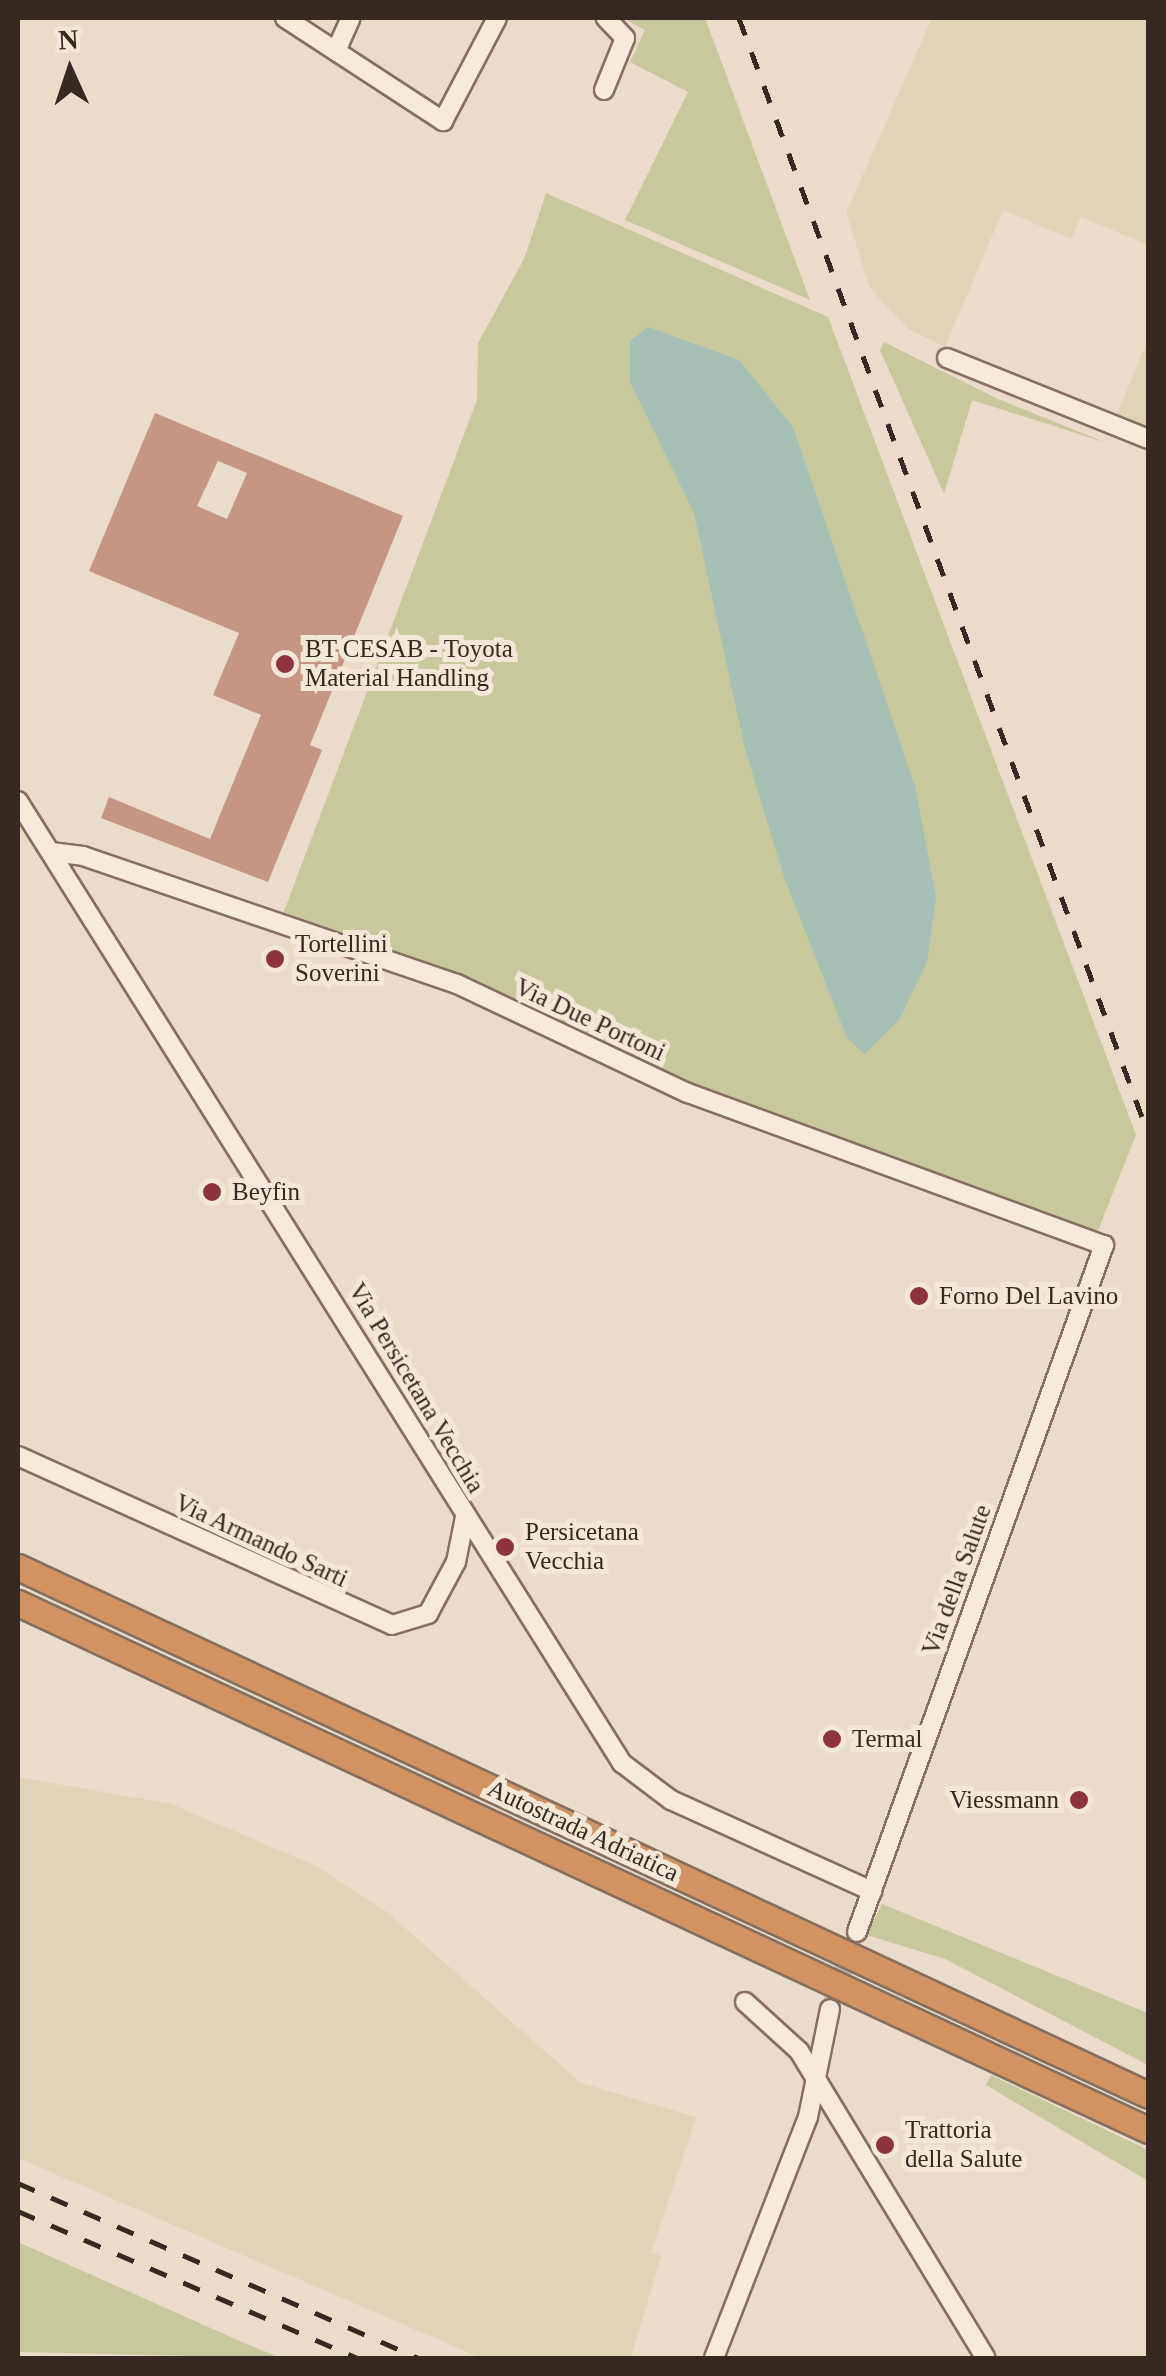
<!DOCTYPE html>
<style>
body{margin:0}
#map{position:relative;width:1166px;height:2376px;overflow:hidden;background:#eadcc8;font-family:Georgia,serif}
div>[style]{position:absolute}
.farmland>*{inset:0;background:#dfd4b6}
.green>*{inset:0;background:#c7c89c}
.water>*{inset:0;background:#a8bfb6}
.building>*{inset:0;background:#c59681}
.minor-tunnel>*{height:18px;margin-top:-9px;transform-origin:0;background:repeating-linear-gradient(90deg,#c6b8a7 0 18px,transparent 0 27px)}
.roads{filter:drop-shadow(2px 0 #856f5e) drop-shadow(-2px 0 #856f5e) drop-shadow(0 2px #856f5e) drop-shadow(0 -2px #856f5e)}
.minor>*{height:18px;margin:-9px;padding:0 9px;transform-origin:9px;border-radius:9px;background:#f6ebda}
.highway>*{height:25px;margin:-12.5px;padding:0 12.5px;transform-origin:12.5px;border-radius:12.5px;background:#d19361}
.rail>*{height:5px;margin-top:-2.5px;transform-origin:0;background:repeating-linear-gradient(90deg,#362921 0 18px,transparent 0 36px)}
.dots>*{width:28px;height:28px;translate:-50% -50%;box-sizing:border-box;border:5px solid #f3e7d6;border-radius:50%}
span{translate:-50% -50%;white-space:nowrap;text-align:center;line-height:1.15;-webkit-text-stroke:10px #f3e7d6;paint-order:stroke}
.poi-label{font-size:25px;color:#362921}
.left{translate:0 -50%;text-align:left}
.right{translate:-100% -50%;text-align:right}
.street-label{font-size:25px;color:#362921}
.frame{position:absolute;inset:0;border:20px solid #362921;pointer-events:none}
.north{position:absolute;left:20px;top:20px;width:100px;height:100px;-webkit-text-stroke:8px #f3e7d6;paint-order:stroke;rotate:357deg;font-size:28px;font-weight:700;line-height:40px;text-align:center;color:#362921}
.north::after{content:'';display:block;margin:auto;width:35px;height:45px;background:#362921;clip-path:polygon(50% 0,100% 100%,50% 72%,0 100%)}
</style>
<div id="map">
<div class="farmland">
<div style="clip-path:polygon(932px 18px,1148px 18px,1148px 245px,1081px 217px,1071px 239px,1003px 210px,945px 347px,908px 329px,870px 288px,846px 213px)"></div>
<div style="clip-path:polygon(1148px 339px,1148px 432px,1115px 419px)"></div>
<div style="clip-path:polygon(18px 1777px,171px 1804px,316px 1866px,387px 1912px,581px 2083px,696px 2117px,651px 2252px,661px 2256px,631px 2358px,481px 2358px,18px 2158px)"></div>
</div>
<div class="green">
<div style="clip-path:polygon(623px 18px,705px 18px,810px 300px,625px 220px,688px 92px,630px 62px,645px 30px)"></div>
<div style="clip-path:polygon(546px 193px,828px 317px,1136px 1135px,1097px 1233px,697px 1086px,461px 979px,283px 914px,477px 400px,478px 343px,524px 259px)"></div>
<div style="clip-path:polygon(884px 342px,998px 399px,1107px 443px,972px 400px,944px 494px,880px 350px)"></div>
<div style="clip-path:polygon(882px 1904px,1148px 2013px,1148px 2065px,945px 1959px,867px 1935px)"></div>
<div style="clip-path:polygon(991px 2075px,1148px 2150px,1148px 2181px,986px 2085px)"></div>
<div style="clip-path:polygon(18px 2242px,244px 2343px,281px 2358px,18px 2352px)"></div>
</div>
<div class="water">
<div style="clip-path:polygon(648px 327px,739px 360px,793px 427px,915px 786px,936px 897px,927px 962px,899px 1020px,865px 1054px,847px 1038px,784px 877px,744px 745px,694px 513px,630px 382px,630px 341px)"></div>
</div>
<div class="building">
<div style="clip-path:polygon(evenodd,155px 413px,403px 516px,310px 745px,322px 750px,268px 882px,101px 818px,109px 797px,210px 839px,261px 715px,213px 695px,239px 633px,89px 571px,155px 413px,218px 461px,247px 473px,227px 519px,197px 506px,218px 461px)"></div>
</div>
<div class="minor-tunnel">
<div style="left:830px;top:2009px;width:82px;rotate:-70.7deg"></div>
</div>
<div class="roads">
<div class="minor">
<div style="left:285px;top:18px;width:189px;rotate:33.1deg"></div>
<div style="left:443px;top:121px;width:116px;rotate:-62.3deg"></div>
<div style="left:336px;top:51px;width:36px;rotate:-66deg"></div>
<div style="left:604px;top:90px;width:56px;rotate:-68deg"></div>
<div style="left:625px;top:38px;width:28px;rotate:-134deg"></div>
<div style="left:947px;top:358px;width:217px;rotate:21.9deg"></div>
<div style="left:18px;top:801px;width:1136px;rotate:57.88deg"></div>
<div style="left:622px;top:1763px;width:61px;rotate:37.1deg"></div>
<div style="left:671px;top:1800px;width:221px;rotate:24.4deg"></div>
<div style="left:51px;top:852px;width:32px;rotate:7deg"></div>
<div style="left:83px;top:856px;width:395px;rotate:18.9deg"></div>
<div style="left:457px;top:984px;width:255px;rotate:25.3deg"></div>
<div style="left:688px;top:1093px;width:443px;rotate:20.1deg"></div>
<div style="left:1104px;top:1245px;width:730px;rotate:109.78deg"></div>
<div style="left:18px;top:1456px;width:410px;rotate:24.3deg"></div>
<div style="left:392px;top:1625px;width:38px;rotate:-17deg"></div>
<div style="left:428px;top:1614px;width:59px;rotate:-61.7deg"></div>
<div style="left:456px;top:1562px;width:46px;rotate:-78.7deg"></div>
<div style="left:745px;top:2002px;width:73px;rotate:42.2deg"></div>
<div style="left:799px;top:2051px;width:359px;rotate:58.7deg"></div>
<div style="left:714px;top:2358px;width:259px;rotate:-68.7deg"></div>
<div style="left:808px;top:2117px;width:110px;rotate:-78.5deg"></div>
</div>
<div class="highway">
<div style="left:18px;top:1567px;width:1247px;rotate:25.04deg"></div>
<div style="left:18px;top:1603px;width:1247px;rotate:25deg"></div>
</div>
</div>
<div class="rail">
<div style="left:739px;top:18px;width:1188px;rotate:69.86deg"></div>
<div style="left:18px;top:2183px;width:437px;rotate:23.6deg"></div>
<div style="left:18px;top:2211px;width:370px;rotate:23.4deg"></div>
</div>
<div class="dots">
<div style="left:285px;top:664px;background:#8e343e"></div>
<div style="left:275px;top:959px;background:#8e343e"></div>
<div style="left:212px;top:1192px;background:#8e343e"></div>
<div style="left:919px;top:1296px;background:#8e343e"></div>
<div style="left:505px;top:1547px;background:#8e343e"></div>
<div style="left:832px;top:1739px;background:#8e343e"></div>
<div style="left:1079px;top:1800px;background:#8e343e"></div>
<div style="left:885px;top:2145px;background:#8e343e"></div>
</div>
<div class="poi-label">
<span class="left" style="left:305px;top:664px">BT CESAB - Toyota<br>Material Handling</span>
<span class="left" style="left:295px;top:959px">Tortellini<br>Soverini</span>
<span class="left" style="left:232px;top:1192px">Beyfin</span>
<span class="left" style="left:939px;top:1296px">Forno Del Lavino</span>
<span class="left" style="left:525px;top:1547px">Persicetana<br>Vecchia</span>
<span class="left" style="left:852px;top:1739px">Termal</span>
<span class="right" style="left:1059px;top:1800px">Viessmann</span>
<span class="left" style="left:905px;top:2145px">Trattoria<br>della Salute</span>
</div>
<div class="street-label">
<span style="left:590px;top:1020px;rotate:25deg">Via Due Portoni</span>
<span style="left:416px;top:1388px;rotate:59deg">Via Persicetana Vecchia</span>
<span style="left:261px;top:1541px;rotate:25deg">Via Armando Sarti</span>
<span style="left:957px;top:1580px;rotate:-70deg">Via della Salute</span>
<span style="left:583px;top:1831px;rotate:25deg">Autostrada Adriatica</span>
</div>
<div class="frame"></div>
<div class="north">N</div>
</div>
